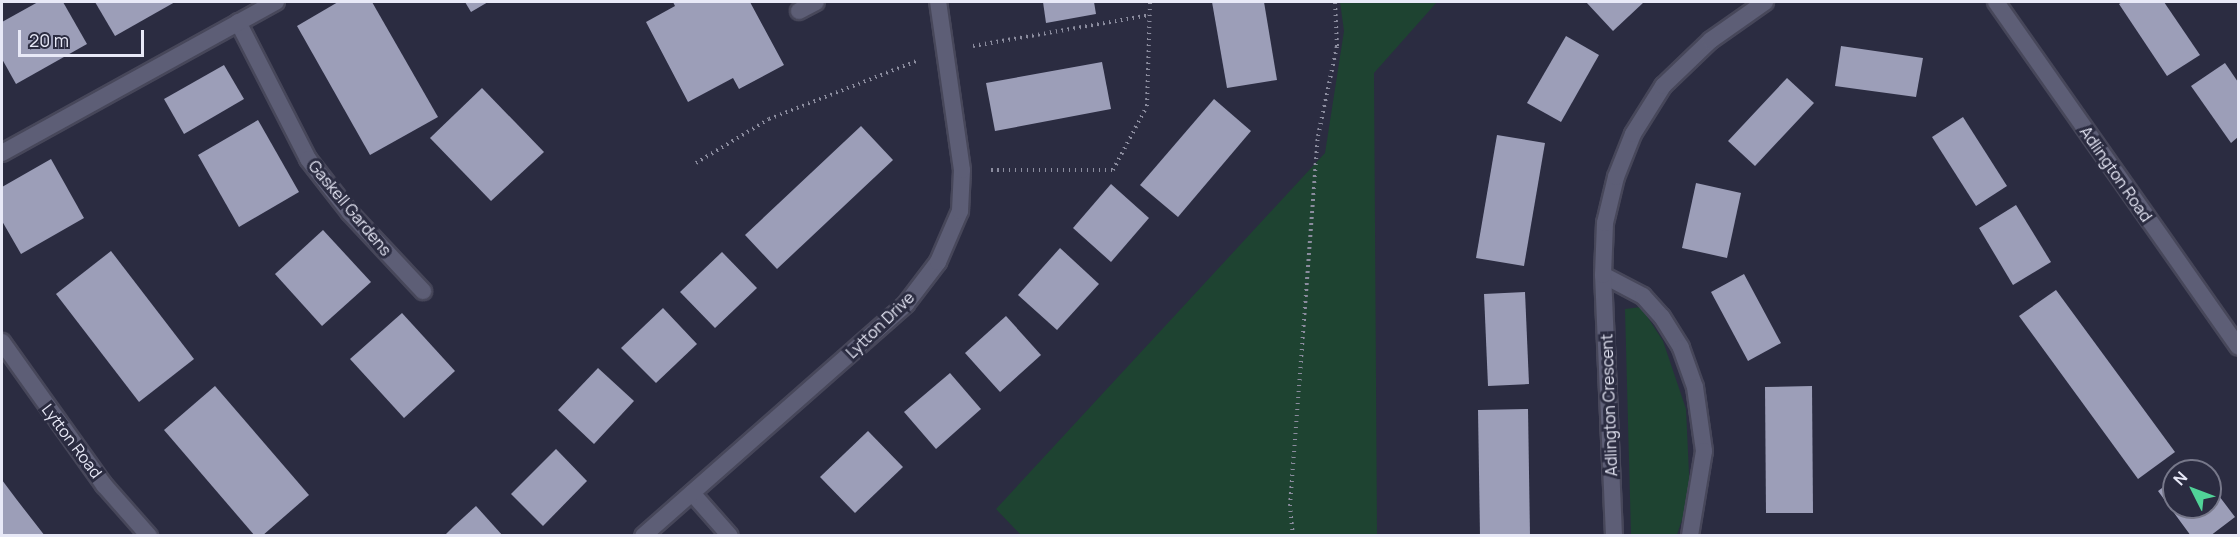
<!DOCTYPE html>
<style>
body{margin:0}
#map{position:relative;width:2240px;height:537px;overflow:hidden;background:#2b2c41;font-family:Manrope,sans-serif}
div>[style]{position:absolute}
.green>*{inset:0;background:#1e4331}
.building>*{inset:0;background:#9c9eb8}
.path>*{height:4px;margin-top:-2px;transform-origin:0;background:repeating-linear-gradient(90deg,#8b8c9e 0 1.5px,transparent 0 6px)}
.roads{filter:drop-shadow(2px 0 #47475a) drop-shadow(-2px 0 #47475a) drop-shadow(0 2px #47475a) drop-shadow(0 -2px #47475a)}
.minor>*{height:16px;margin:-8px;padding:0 8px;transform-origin:8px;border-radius:8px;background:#5d5e76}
span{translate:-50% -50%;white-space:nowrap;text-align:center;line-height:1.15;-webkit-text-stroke:6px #2b2c41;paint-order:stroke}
.street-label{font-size:16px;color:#e8e9f7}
.frame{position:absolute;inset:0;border:3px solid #e8e9f7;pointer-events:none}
.north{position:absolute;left:2162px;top:459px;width:60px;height:60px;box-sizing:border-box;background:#2b2c41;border:2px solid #77788a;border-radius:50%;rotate:312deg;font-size:16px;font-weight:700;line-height:24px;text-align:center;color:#e8e9f7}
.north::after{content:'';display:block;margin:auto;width:21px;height:27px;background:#51d398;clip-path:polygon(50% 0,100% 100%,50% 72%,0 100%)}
.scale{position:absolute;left:18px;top:30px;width:126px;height:27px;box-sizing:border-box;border:3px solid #e8e9f7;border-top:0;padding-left:8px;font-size:18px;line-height:21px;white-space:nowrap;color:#e8e9f7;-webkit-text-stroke:4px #2b2c41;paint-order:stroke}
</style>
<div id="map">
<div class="green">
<div style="clip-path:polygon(1340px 2px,1437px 2px,1374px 73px,1377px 535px,1021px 535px,996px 509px,1325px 153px,1344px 31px)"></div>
<div style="clip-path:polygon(1641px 307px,1663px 341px,1686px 409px,1690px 495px,1677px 535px,1631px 535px,1625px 309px)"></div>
</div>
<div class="building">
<div style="clip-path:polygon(38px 2px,63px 2px,87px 44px,16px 84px,2px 59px,2px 22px)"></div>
<div style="clip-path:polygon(95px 2px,175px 2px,115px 36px)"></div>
<div style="clip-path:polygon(338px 2px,372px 2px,438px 117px,370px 155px,297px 26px)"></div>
<div style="clip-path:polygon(465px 2px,488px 2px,471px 12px)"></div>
<div style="clip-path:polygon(673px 2px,750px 2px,784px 65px,739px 89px,733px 78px,688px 102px,646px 22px,675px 6px)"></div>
<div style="clip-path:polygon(1043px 2px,1094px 2px,1096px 14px,1046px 23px)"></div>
<div style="clip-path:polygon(1212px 2px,1264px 2px,1277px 80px,1227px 88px)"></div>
<div style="clip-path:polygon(1586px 2px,1644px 2px,1613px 31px)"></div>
<div style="clip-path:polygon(2122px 2px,2164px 2px,2200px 55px,2167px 76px,2119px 4px)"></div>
<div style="clip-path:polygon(1566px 36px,1599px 55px,1561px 122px,1527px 103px)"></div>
<div style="clip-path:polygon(1841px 46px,1923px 58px,1916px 97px,1835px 86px)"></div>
<div style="clip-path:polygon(1102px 62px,1111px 109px,995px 131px,986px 83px)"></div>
<div style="clip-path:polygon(2225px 63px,2238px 82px,2238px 137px,2231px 143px,2191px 86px)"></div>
<div style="clip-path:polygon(224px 65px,244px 99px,184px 134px,164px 99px)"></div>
<div style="clip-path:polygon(1787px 78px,1814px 103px,1755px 166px,1728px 141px)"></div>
<div style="clip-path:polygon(482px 88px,544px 152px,491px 201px,430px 138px)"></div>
<div style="clip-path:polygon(1214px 99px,1251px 131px,1178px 217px,1140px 185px)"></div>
<div style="clip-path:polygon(1963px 117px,2007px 186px,1976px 206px,1932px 137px)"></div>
<div style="clip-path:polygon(258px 120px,299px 192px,239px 227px,198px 155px)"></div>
<div style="clip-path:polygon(861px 126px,893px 160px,777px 269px,745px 235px)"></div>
<div style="clip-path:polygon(1497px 135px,1545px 143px,1524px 266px,1476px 258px)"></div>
<div style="clip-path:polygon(51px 159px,84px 218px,21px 254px,2px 221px,2px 187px)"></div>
<div style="clip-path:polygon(1696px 183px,1741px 193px,1727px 258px,1682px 248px)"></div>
<div style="clip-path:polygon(1111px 184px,1149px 218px,1111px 262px,1073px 228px)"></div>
<div style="clip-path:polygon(2016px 205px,2051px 262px,2013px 285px,1979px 228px)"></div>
<div style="clip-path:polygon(323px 230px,371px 282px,322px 326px,275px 274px)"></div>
<div style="clip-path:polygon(1060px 248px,1099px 284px,1057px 330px,1018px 295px)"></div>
<div style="clip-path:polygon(111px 251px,194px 359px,139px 402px,56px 294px)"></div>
<div style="clip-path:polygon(722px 252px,757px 288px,715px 328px,680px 292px)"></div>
<div style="clip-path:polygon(1744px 274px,1781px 343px,1748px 361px,1711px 292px)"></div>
<div style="clip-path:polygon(2056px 290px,2175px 452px,2138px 479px,2019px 316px)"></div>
<div style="clip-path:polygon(1525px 292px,1529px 384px,1488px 386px,1484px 294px)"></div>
<div style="clip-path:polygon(663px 308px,697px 344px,656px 383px,621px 348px)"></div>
<div style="clip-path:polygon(402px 313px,455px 371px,404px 418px,350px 359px)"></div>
<div style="clip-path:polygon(1006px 316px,1041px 355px,1000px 392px,965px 353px)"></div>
<div style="clip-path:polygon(598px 368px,634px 401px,594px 444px,558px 410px)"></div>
<div style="clip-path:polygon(950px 373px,981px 409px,936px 449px,904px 412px)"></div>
<div style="clip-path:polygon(215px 386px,309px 495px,262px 536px,255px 536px,164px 430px)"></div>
<div style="clip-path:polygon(1812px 386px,1813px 513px,1766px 513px,1765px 387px)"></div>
<div style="clip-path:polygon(1528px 409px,1530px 536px,1480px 536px,1478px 410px)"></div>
<div style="clip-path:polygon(868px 431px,903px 467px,855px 513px,820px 477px)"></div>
<div style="clip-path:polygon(556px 449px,587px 481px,543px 526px,511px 494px)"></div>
<div style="clip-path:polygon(2195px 464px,2201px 471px,2185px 471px)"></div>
<div style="clip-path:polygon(2174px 479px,2174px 507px,2210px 507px,2210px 484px,2235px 517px,2210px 536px,2191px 536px,2158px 491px)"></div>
<div style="clip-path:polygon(2px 480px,17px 500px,45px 536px,2px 536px)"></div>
<div style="clip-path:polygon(476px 506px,503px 536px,444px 536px,453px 527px)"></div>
</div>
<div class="path">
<div style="left:973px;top:46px;width:180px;rotate:-9.9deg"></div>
<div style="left:696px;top:163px;width:85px;rotate:-31.1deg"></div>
<div style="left:769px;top:119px;width:159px;rotate:-21.4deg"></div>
<div style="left:991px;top:170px;width:122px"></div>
<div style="left:1113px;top:170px;width:72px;rotate:-62deg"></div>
<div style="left:1147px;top:106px;width:104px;rotate:-88.3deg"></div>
<div style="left:1293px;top:536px;width:30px;rotate:-96deg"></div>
<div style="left:1290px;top:506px;width:371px;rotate:-85.7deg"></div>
<div style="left:1318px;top:136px;width:92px;rotate:-78.1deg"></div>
<div style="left:1337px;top:46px;width:44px;rotate:-92.6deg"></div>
</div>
<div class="roads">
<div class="minor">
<div style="left:1996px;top:2px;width:421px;rotate:54.9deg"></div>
<div style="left:799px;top:11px;width:19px;rotate:-28deg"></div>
<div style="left:238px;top:22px;width:154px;rotate:62.9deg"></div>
<div style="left:308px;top:159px;width:68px;rotate:52.1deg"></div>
<div style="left:350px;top:213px;width:107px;rotate:46.9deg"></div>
<div style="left:2px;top:153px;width:313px;rotate:-28.9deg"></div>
<div style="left:1603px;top:275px;width:45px;rotate:27.7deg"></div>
<div style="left:1643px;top:296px;width:28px;rotate:48deg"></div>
<div style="left:1662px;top:317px;width:36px;rotate:58deg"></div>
<div style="left:1681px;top:348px;width:41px;rotate:70.3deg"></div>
<div style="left:1695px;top:387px;width:65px;rotate:82deg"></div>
<div style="left:1704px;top:451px;width:86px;rotate:99.4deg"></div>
<div style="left:2px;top:342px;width:176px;rotate:54.5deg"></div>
<div style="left:104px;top:485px;width:68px;rotate:48.6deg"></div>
<div style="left:692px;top:493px;width:57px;rotate:48.5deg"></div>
<div style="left:643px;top:536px;width:351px;rotate:-41.4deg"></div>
<div style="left:906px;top:304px;width:53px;rotate:-52.7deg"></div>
<div style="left:938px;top:262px;width:56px;rotate:-66.7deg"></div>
<div style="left:960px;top:211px;width:41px;rotate:-87.2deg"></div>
<div style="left:962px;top:170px;width:170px;rotate:-98.1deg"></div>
<div style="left:1614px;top:536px;width:261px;rotate:-92.4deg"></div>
<div style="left:1603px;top:275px;width:52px;rotate:-87.8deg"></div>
<div style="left:1605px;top:223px;width:47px;rotate:-76.6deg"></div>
<div style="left:1616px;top:177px;width:46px;rotate:-68.4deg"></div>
<div style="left:1633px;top:134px;width:57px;rotate:-58deg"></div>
<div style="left:1663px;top:86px;width:66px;rotate:-43.8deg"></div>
<div style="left:1711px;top:40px;width:66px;rotate:-35.1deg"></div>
</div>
</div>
<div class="street-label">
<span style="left:2116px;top:174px;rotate:55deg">Adlington Road</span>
<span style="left:350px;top:208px;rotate:50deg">Gaskell Gardens</span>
<span style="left:880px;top:325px;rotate:-44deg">Lytton Drive</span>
<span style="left:1609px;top:405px;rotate:-92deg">Adlington Crescent</span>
<span style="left:72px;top:441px;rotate:53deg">Lytton Road</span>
</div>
<div class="frame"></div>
<div class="north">N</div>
<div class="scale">20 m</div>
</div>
